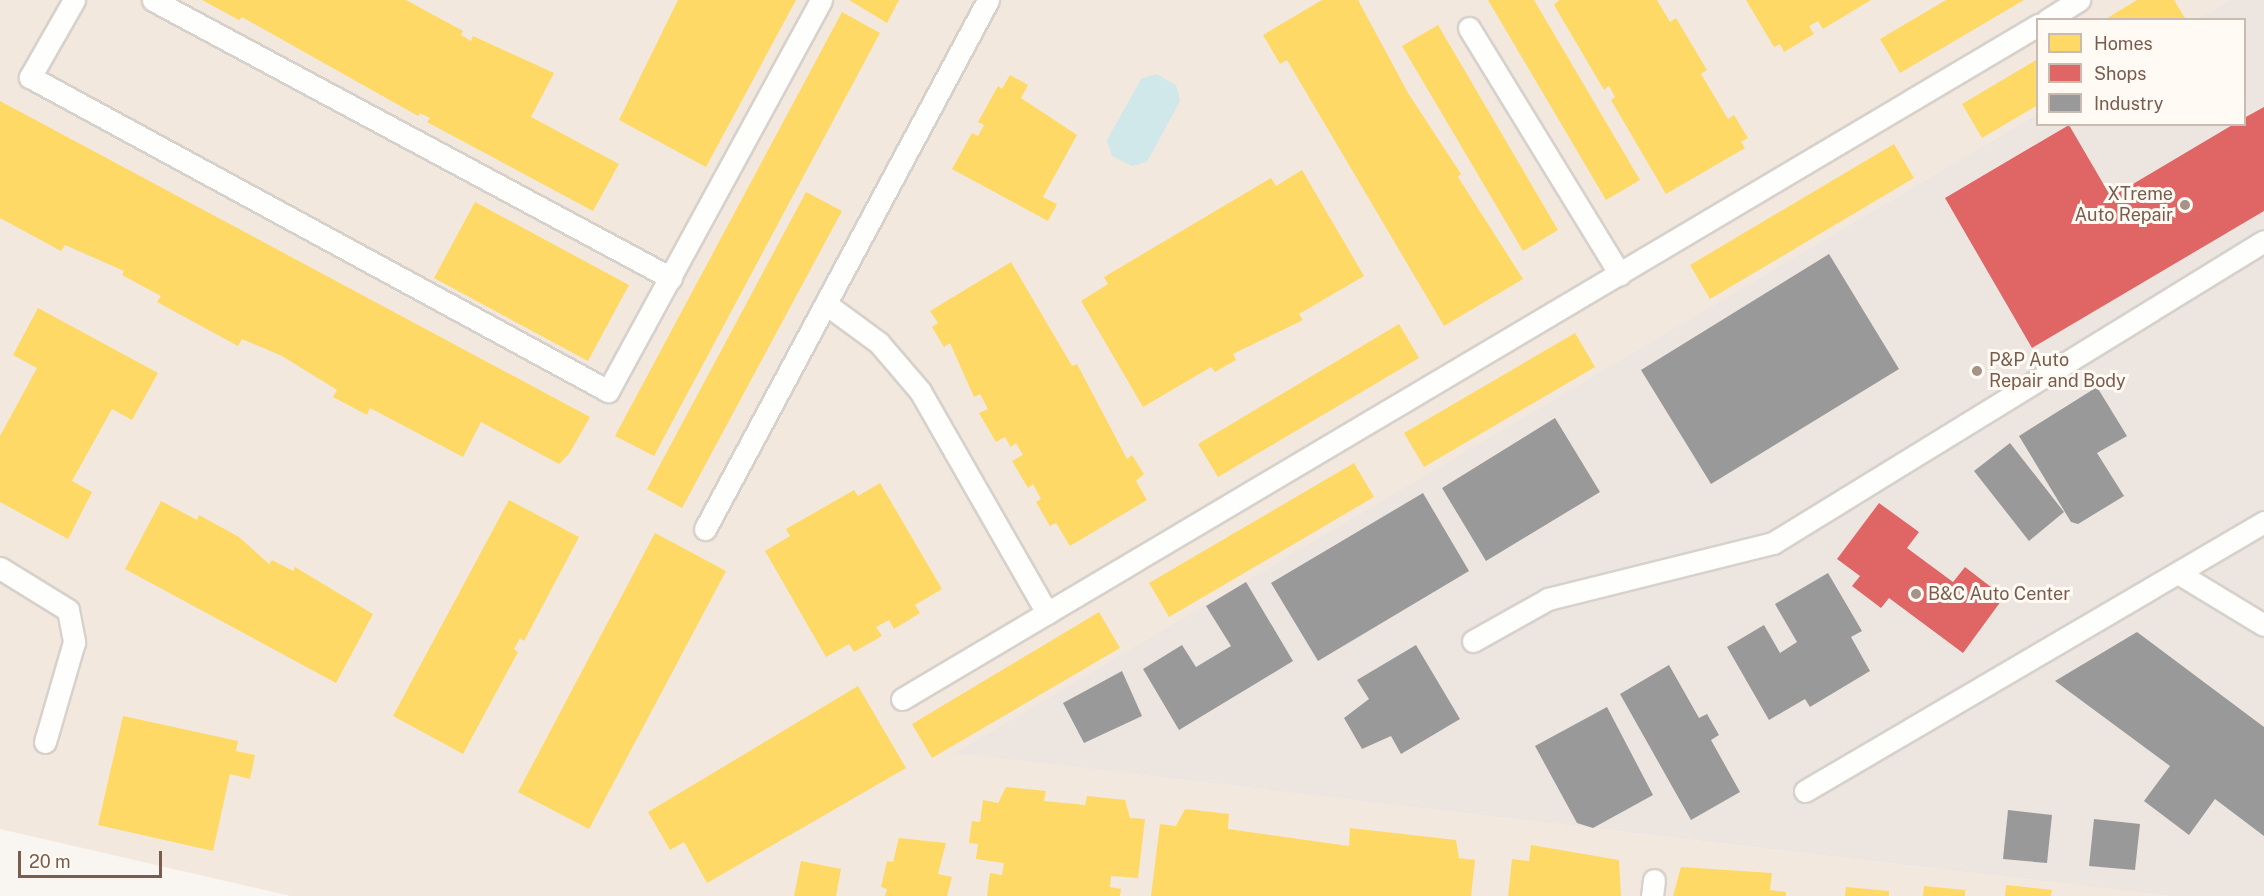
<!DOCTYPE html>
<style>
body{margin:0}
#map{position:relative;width:2264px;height:896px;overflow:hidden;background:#f9f5f0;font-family:"Public Sans",sans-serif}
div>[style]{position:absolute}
.residential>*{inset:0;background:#f2e8de}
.industrial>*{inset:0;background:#ede5e0}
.water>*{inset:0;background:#d0e8ea}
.homes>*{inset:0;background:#ffd966}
.shops>*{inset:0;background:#e06666}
.industry>*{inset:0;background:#999}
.roads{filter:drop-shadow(2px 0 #d7d1cb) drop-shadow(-2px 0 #d7d1cb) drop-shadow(0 2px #d7d1cb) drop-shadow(0 -2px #d7d1cb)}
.service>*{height:21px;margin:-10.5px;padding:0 10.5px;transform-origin:10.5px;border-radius:10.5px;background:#fefefd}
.dots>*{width:16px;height:16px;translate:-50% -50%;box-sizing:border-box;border:3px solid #fffaf3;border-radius:50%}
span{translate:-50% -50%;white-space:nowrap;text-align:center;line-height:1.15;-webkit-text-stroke:6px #fffaf3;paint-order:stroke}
.poi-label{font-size:18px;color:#7a5c4d}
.right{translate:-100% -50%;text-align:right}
.left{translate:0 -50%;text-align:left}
.legend{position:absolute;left:2036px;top:18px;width:210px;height:108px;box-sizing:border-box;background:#fffaf3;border:2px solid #cabbb1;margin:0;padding:8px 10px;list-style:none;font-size:18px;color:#7a5c4d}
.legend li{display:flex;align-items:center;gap:12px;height:30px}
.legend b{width:30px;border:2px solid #cabbb1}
.scale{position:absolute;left:18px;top:851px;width:144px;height:27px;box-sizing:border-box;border:3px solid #7a5c4d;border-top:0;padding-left:8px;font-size:18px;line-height:21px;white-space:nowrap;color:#7a5c4d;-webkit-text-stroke:4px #fffaf3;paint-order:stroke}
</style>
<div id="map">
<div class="residential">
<div style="clip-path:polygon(0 0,2230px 0,2197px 19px,2038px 20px,2037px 114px,956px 753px,2168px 896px,291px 896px,0 829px)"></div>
</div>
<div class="industrial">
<div style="clip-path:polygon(2230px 0,2264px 0,2264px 896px,2168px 896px,955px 753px,2037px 114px,2038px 124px,2244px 124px,2244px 20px,2197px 19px)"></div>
</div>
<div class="water">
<div style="clip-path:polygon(1156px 74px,1176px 85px,1180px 101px,1147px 162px,1132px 166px,1112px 156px,1107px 140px,1141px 79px)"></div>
</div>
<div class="homes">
<div style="clip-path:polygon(202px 0,406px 0,463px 31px,461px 35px,471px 41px,473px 36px,554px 73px,531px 117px,619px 164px,593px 211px,427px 122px,430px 118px,420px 113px,418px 116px,242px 17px,239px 20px)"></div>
<div style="clip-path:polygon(678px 0,796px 0,706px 167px,619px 120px)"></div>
<div style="clip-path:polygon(849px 0,899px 0,887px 23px)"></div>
<div style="clip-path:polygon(1322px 0,1358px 0,1408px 93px,1461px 174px,1458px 177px,1523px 279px,1444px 326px,1287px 60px,1280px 64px,1263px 35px)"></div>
<div style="clip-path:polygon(1488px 0,1534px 0,1640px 180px,1606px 200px)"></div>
<div style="clip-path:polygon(1559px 0,1657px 0,1670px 22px,1676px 18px,1707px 70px,1701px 74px,1728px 119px,1734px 115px,1748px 138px,1741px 142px,1745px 148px,1666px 194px,1611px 100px,1615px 97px,1609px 86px,1604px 90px,1554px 5px)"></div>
<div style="clip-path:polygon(1746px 0,1871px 0,1823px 29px,1818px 21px,1809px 26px,1814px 34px,1784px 52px,1780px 44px,1774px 47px)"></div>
<div style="clip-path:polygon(1946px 0,2024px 0,1900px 73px,1880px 39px)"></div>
<div style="clip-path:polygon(2137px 0,2174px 0,2185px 18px,2104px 20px)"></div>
<div style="clip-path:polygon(842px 12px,880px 33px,654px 456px,615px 436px)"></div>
<div style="clip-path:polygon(1438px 25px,1558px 230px,1523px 251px,1402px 46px)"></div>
<div style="clip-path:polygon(2038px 59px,2038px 105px,1982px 138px,1962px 104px)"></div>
<div style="clip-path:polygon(1010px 75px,1028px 85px,1021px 98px,1077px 135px,1043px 197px,1057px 204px,1048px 221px,952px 169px,972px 133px,978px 136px,984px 125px,978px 122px,998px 86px,1002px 89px)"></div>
<div style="clip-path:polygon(0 101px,590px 417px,569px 454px,559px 464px,481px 422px,463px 457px,370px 408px,367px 415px,333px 397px,337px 390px,282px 356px,242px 339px,238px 346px,157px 302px,161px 296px,122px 275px,124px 271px,65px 245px,61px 251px,0 218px)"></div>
<div style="clip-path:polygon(1894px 144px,1914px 178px,1710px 299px,1690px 265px)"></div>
<div style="clip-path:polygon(1302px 170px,1364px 276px,1299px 314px,1303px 320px,1233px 354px,1236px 360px,1215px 372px,1211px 367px,1143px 407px,1081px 301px,1108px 284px,1104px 277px,1271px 178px,1276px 186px)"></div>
<div style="clip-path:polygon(806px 192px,842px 211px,682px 508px,647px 489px)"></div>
<div style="clip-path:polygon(475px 202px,629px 285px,588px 361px,434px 278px)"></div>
<div style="clip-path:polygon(1011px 262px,1072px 366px,1077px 364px,1127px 459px,1132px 455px,1144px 474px,1136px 481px,1147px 500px,1070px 546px,1056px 523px,1050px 526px,1036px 502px,1041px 499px,1033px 484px,1028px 488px,1012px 461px,1023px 455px,1016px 443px,1011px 447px,1005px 437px,996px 442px,979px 413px,988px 409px,980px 394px,974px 397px,950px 343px,944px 347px,932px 327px,938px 323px,930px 311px)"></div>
<div style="clip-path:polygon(38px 308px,158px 373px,132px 420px,112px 409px,72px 481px,92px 492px,68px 539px,0 502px,0 436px,37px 368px,13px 355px)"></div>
<div style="clip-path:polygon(1399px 324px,1419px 358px,1218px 477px,1198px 444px)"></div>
<div style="clip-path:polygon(1575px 333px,1595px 367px,1424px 467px,1404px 433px)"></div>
<div style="clip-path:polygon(1354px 463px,1374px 497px,1169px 617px,1149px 583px)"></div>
<div style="clip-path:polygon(880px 483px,942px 589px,915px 605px,920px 613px,894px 629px,889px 620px,876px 627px,882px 636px,854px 652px,849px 644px,826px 657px,765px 551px,790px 536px,786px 529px,854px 490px,858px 496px)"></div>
<div style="clip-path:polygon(509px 500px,579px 537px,524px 641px,520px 638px,514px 649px,518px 652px,463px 754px,393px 716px)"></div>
<div style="clip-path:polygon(161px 501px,197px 520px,199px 515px,239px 537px,269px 564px,272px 560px,293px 571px,295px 567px,373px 614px,336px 683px,125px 569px)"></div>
<div style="clip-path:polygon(655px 533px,726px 571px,589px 829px,518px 792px)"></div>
<div style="clip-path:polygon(1099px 612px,1120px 648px,932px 758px,912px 724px)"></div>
<div style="clip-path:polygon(858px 686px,906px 768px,707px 883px,684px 842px,670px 850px,648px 812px)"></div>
<div style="clip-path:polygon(123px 716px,238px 741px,236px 751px,255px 755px,250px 779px,230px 774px,213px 851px,98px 825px)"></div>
<div style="clip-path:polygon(1006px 787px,1046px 791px,1044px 801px,1085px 805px,1087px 796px,1125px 800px,1130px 818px,1145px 819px,1138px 878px,1111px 876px,1110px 887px,1121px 889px,1120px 896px,987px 896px,990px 873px,1002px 875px,1004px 863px,976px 859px,978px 844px,969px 843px,972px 821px,980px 822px,983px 800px,998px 803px)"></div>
<div style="clip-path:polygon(1185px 809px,1229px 814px,1228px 829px,1349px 846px,1350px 828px,1456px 840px,1459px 858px,1475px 860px,1471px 896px,1151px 896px,1160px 824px,1176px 826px)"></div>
<div style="clip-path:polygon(899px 838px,946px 843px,938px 874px,952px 877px,947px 896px,885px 896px,887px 889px,881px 887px,887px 861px,893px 862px)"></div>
<div style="clip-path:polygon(1531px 845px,1619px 860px,1621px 896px,1508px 896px,1512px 859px,1529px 861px)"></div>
<div style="clip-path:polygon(801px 861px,841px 869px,836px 896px,794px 896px)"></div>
<div style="clip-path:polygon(1681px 867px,1772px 873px,1770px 890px,1786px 892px,1786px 896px,1673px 896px)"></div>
<div style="clip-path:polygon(2006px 885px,2052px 890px,2051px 896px,2005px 896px)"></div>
<div style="clip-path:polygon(1924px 886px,1965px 890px,1965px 896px,1923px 896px)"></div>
<div style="clip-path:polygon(1846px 887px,1889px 891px,1889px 896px,1845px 896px)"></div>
</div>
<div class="shops">
<div style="clip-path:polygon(2264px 107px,2264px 211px,2032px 348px,1945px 198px,2069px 125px,2111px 197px,2234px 124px,2244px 124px,2244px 118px)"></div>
<div style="clip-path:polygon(1879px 503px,1919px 532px,1907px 548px,1953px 582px,1965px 567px,2004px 597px,1963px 653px,1889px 598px,1881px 608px,1852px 586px,1860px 576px,1837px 559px)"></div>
</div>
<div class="industry">
<div style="clip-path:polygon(1829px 254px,1899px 369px,1711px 484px,1641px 370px)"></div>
<div style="clip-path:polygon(2097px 387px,2127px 436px,2097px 453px,2124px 496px,2078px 524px,2071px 522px,2019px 436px)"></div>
<div style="clip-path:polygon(1555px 418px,1600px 492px,1486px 561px,1442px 488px)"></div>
<div style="clip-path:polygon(2010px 443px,2064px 512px,2029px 541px,1974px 471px)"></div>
<div style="clip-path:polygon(1423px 493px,1469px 571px,1318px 661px,1271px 583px)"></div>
<div style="clip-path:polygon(1828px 573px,1862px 631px,1851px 637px,1870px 671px,1810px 707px,1805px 699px,1769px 720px,1727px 647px,1764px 625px,1780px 653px,1797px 642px,1775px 604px)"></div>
<div style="clip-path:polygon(1246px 582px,1293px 661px,1179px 730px,1143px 669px,1182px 645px,1196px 667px,1231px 646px,1206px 606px)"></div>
<div style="clip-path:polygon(2137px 632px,2264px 727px,2264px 836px,2215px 799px,2189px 835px,2144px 801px,2170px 766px,2055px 681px)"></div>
<div style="clip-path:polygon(1416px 645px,1460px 719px,1401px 754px,1391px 736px,1362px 749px,1344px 718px,1369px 699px,1357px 680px)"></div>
<div style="clip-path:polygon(1669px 665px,1699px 718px,1707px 714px,1719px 735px,1711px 740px,1740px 792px,1691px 820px,1620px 694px)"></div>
<div style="clip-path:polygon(1122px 671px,1142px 716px,1084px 743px,1063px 703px)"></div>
<div style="clip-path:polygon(1607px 707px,1653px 795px,1593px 828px,1577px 823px,1535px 746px)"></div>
<div style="clip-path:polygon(2008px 810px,2052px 815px,2047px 863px,2003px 859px)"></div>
<div style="clip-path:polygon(2094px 819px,2140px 824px,2135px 870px,2089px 866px)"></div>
</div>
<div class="roads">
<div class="service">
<div style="left:74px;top:0;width:89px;rotate:119.7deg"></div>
<div style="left:30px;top:77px;width:658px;rotate:28.51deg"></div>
<div style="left:608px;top:391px;width:445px;rotate:-61.4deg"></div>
<div style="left:153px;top:0;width:588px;rotate:28.22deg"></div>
<div style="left:2047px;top:20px;width:38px;rotate:-32deg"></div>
<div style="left:1469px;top:28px;width:289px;rotate:58.5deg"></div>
<div style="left:826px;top:304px;width:66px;rotate:36.3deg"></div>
<div style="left:879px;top:343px;width:63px;rotate:49.5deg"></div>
<div style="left:920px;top:391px;width:256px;rotate:60.2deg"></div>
<div style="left:705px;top:529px;width:600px;rotate:-61.85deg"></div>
<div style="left:0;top:568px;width:80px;rotate:31.7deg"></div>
<div style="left:68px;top:610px;width:33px;rotate:79deg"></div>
<div style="left:74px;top:642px;width:104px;rotate:106.2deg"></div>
<div style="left:2178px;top:573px;width:100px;rotate:31.2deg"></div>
<div style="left:1473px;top:641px;width:86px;rotate:-29.2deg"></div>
<div style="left:1548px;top:599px;width:232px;rotate:-14deg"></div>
<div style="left:1773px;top:543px;width:576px;rotate:-31.59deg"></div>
<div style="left:902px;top:699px;width:1321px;rotate:-30.68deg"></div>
<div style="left:1805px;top:791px;width:532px;rotate:-30.37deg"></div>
<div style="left:1652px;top:896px;width:16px;rotate:-83deg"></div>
</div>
</div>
<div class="dots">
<div style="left:2185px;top:205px;background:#a69286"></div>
<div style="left:1977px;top:371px;background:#a69286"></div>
<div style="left:1916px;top:594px;background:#a69286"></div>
</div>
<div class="poi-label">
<span class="right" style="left:2173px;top:205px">XTreme<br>Auto Repair</span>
<span class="left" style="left:1989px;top:371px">P&amp;P Auto<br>Repair and Body</span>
<span class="left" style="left:1928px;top:594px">B&amp;C Auto Center</span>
</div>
<ul class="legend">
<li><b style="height:16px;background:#ffd966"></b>Homes</li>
<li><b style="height:16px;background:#e06666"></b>Shops</li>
<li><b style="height:16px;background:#999"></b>Industry</li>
</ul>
<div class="scale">20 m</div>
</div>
